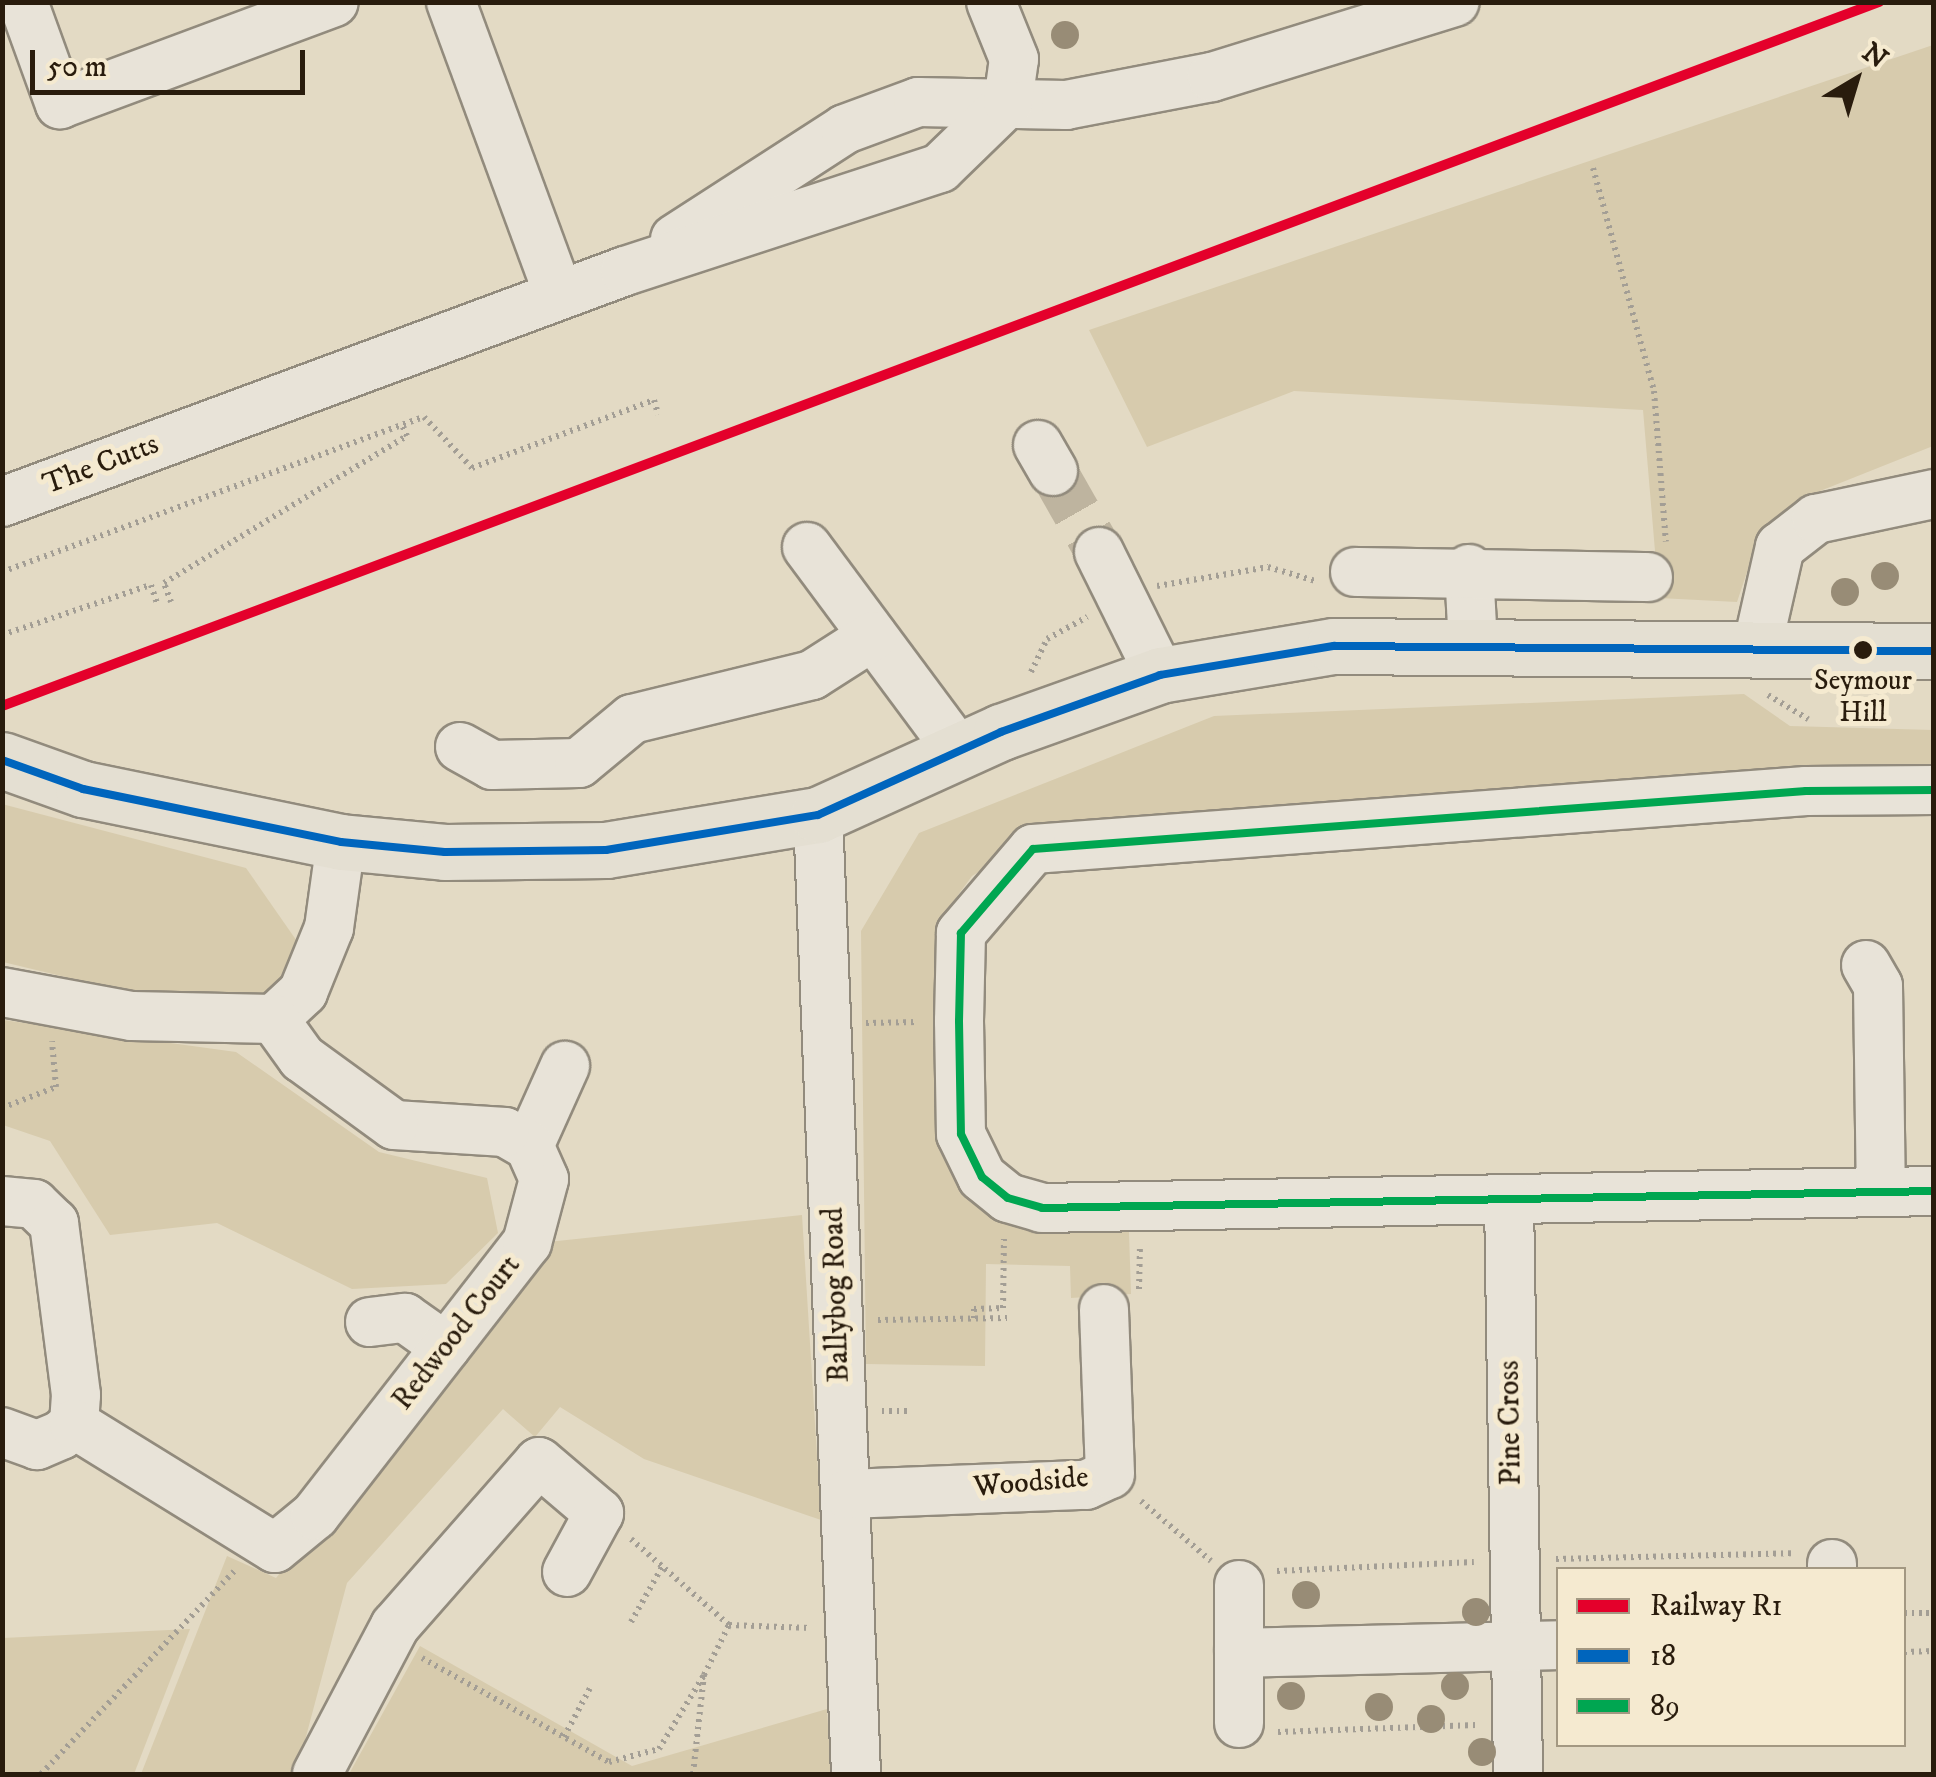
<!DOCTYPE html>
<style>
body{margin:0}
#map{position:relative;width:1936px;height:1777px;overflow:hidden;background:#e3dac4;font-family:"IM FELL DW Pica",serif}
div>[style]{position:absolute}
.green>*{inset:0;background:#d7cbad}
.minor-tunnel>*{height:48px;margin-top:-24px;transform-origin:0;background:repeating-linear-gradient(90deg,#beb49f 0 48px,transparent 0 72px)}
.path>*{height:6px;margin-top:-3px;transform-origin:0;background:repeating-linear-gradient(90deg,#a39e95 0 2.5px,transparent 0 7.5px)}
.roads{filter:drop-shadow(2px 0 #928b7d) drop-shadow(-2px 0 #928b7d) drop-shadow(0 2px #928b7d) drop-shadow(0 -2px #928b7d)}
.minor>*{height:48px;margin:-24px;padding:0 24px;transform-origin:24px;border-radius:24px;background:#e8e3d8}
.major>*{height:55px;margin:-27.5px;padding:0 27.5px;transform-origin:27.5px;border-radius:27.5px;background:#e4dfd2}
.bus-1>*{height:8px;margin:-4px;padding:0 4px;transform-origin:4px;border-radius:4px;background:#0065bd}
.bus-2>*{height:8px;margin:-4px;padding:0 4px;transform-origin:4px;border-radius:4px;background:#00a651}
.rail-1>*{height:10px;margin:-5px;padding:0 5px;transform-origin:5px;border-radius:5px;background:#e4002b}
.trees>*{width:28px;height:28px;margin:-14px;border-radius:50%;background:#988c76}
.dots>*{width:28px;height:28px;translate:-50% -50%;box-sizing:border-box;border:5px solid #f5ead0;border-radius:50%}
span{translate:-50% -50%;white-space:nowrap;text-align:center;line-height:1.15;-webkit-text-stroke:10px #f5ead0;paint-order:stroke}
.bus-label{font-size:28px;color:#291c0d}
.street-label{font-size:30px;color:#291c0d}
.frame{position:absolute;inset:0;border:5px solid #291c0d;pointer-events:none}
.legend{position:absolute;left:1556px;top:1567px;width:350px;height:180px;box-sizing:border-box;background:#f5ead0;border:2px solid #a39882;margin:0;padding:12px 18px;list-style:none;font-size:30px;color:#291c0d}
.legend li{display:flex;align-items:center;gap:20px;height:50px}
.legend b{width:50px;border:2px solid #a39882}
.north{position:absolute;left:1806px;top:30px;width:100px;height:100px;-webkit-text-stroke:8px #f5ead0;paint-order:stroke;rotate:38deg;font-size:28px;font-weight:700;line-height:40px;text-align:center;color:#291c0d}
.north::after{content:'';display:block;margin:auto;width:35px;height:45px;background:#291c0d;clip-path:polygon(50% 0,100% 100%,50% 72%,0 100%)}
.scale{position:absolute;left:30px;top:50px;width:275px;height:45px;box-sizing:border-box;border:5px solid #291c0d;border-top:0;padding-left:12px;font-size:30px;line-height:35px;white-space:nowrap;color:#291c0d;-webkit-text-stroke:8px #f5ead0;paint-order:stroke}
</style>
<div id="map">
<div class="green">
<div style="clip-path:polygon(1933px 45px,1933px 446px,1800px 499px,1752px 557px,1737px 602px,1659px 598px,1643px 410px,1294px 391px,1147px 447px,1089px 330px)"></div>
<div style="clip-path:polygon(1744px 694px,1790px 726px,1933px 730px,1933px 777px,1020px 846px,972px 876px,947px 910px,934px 964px,938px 1118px,952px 1174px,1026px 1230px,1129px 1232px,1131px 1294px,1071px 1298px,1070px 1266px,986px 1264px,985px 1366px,866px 1364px,861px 931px,919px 833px,1214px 716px)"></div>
<div style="clip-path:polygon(2px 804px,246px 868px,301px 947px,283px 993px,265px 1004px,136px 994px,3px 962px)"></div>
<div style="clip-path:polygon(3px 1020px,236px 1052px,379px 1152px,487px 1178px,498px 1233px,446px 1284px,352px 1289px,217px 1223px,110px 1235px,50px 1141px,3px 1125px)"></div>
<div style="clip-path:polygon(802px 1215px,821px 1520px,644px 1459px,560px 1407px,535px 1437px,503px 1409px,347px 1583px,296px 1774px,141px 1774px,227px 1556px,276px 1578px,548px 1242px)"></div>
<div style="clip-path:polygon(190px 1629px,134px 1774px,3px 1774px,3px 1638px)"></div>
<div style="clip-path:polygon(420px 1646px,632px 1766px,827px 1709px,831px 1774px,349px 1774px)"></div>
</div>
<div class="minor-tunnel">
<div style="left:1053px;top:471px;width:93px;rotate:60.4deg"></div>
</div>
<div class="path">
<div style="left:1593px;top:168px;width:231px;rotate:74.7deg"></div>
<div style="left:1654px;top:391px;width:151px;rotate:85.5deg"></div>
<div style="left:2px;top:572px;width:450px;rotate:-20.2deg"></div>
<div style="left:424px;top:417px;width:70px;rotate:46.7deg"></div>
<div style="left:472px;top:468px;width:194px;rotate:-20.5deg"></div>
<div style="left:654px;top:400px;width:15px;rotate:74deg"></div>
<div style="left:1157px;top:586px;width:113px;rotate:-9.7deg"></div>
<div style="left:1268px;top:567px;width:50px;rotate:16.3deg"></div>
<div style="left:171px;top:602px;width:20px;rotate:-110deg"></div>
<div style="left:164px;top:583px;width:284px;rotate:-31.2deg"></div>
<div style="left:407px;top:436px;width:12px;rotate:-114deg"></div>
<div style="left:2px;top:635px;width:157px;rotate:-18.6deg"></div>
<div style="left:151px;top:585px;width:22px;rotate:72deg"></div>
<div style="left:1031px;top:672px;width:37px;rotate:-64deg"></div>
<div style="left:1047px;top:639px;width:46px;rotate:-28.8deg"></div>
<div style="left:1768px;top:695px;width:47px;rotate:31deg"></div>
<div style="left:866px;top:1023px;width:52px;rotate:-1.1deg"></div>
<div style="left:2px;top:1108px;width:58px;rotate:-21.3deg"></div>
<div style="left:56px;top:1087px;width:46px;rotate:-95deg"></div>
<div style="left:1139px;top:1289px;width:43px;rotate:-88.7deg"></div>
<div style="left:974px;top:1318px;width:9px;rotate:-90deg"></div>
<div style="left:974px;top:1309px;width:29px;rotate:-2deg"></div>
<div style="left:1003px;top:1308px;width:69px;rotate:-89.2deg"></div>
<div style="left:878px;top:1320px;width:129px;rotate:-0.9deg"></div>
<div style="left:882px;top:1411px;width:29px"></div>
<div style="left:1141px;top:1501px;width:92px;rotate:40.6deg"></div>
<div style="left:631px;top:1539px;width:130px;rotate:41.3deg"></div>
<div style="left:729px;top:1625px;width:82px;rotate:2.1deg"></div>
<div style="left:1556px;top:1559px;width:238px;rotate:-1.4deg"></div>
<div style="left:1277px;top:1571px;width:197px;rotate:-2.6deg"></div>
<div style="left:1904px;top:1613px;width:30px"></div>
<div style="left:631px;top:1622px;width:63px;rotate:-60.6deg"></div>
<div style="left:1904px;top:1652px;width:30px;rotate:-2deg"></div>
<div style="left:422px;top:1658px;width:214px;rotate:29.1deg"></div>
<div style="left:609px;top:1762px;width:52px;rotate:-14.6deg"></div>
<div style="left:659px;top:1749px;width:87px;rotate:-58.7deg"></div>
<div style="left:1278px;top:1732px;width:198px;rotate:-2deg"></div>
<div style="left:564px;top:1737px;width:55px;rotate:-62deg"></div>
<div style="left:41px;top:1774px;width:280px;rotate:-46.4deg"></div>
<div style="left:693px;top:1774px;width:100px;rotate:-83.7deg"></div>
<div style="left:704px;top:1675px;width:56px;rotate:-63.4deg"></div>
</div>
<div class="roads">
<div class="minor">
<div style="left:23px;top:2px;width:109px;rotate:70.1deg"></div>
<div style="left:60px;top:104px;width:292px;rotate:-20.4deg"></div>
<div style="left:451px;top:2px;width:312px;rotate:69.8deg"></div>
<div style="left:675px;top:239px;width:202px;rotate:-32.9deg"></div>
<div style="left:845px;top:129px;width:78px;rotate:-20.3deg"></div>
<div style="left:918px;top:102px;width:148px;rotate:1.2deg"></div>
<div style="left:1066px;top:105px;width:149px;rotate:-10.9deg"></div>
<div style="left:1212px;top:77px;width:254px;rotate:-17.2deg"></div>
<div style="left:1038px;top:445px;width:30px;rotate:60deg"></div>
<div style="left:2px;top:502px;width:664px;rotate:-20.34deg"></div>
<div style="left:625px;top:271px;width:331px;rotate:-18.1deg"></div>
<div style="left:940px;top:168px;width:95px;rotate:-44.1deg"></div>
<div style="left:1008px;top:102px;width:43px;rotate:-82.1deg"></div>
<div style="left:1014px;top:59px;width:61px;rotate:-112deg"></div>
<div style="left:807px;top:547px;width:255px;rotate:53.4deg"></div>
<div style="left:1099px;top:552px;width:137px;rotate:63.6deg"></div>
<div style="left:1469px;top:569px;width:77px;rotate:87deg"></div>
<div style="left:1355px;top:572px;width:293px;rotate:1deg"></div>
<div style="left:1757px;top:648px;width:104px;rotate:-77.2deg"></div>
<div style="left:1780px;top:547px;width:46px;rotate:-37.9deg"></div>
<div style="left:1816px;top:519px;width:121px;rotate:-12deg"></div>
<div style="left:460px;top:747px;width:37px;rotate:29deg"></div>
<div style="left:492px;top:765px;width:87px;rotate:-1.3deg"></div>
<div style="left:579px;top:763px;width:69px;rotate:-39.7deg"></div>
<div style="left:632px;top:719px;width:185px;rotate:-13.7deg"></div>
<div style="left:812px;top:675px;width:72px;rotate:-32.6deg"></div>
<div style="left:1934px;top:790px;width:128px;rotate:179.6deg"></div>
<div style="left:1806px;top:791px;width:775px;rotate:175.71deg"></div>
<div style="left:1033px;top:849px;width:111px;rotate:130.6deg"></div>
<div style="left:961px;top:933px;width:88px;rotate:91.3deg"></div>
<div style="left:959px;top:1021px;width:113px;rotate:89deg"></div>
<div style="left:961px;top:1134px;width:48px;rotate:64deg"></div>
<div style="left:982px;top:1177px;width:33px;rotate:39deg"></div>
<div style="left:1008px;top:1198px;width:35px;rotate:16deg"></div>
<div style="left:1042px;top:1208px;width:892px;rotate:-1.09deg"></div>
<div style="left:818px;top:815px;width:960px;rotate:87.73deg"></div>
<div style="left:1866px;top:965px;width:24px;rotate:60deg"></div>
<div style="left:1878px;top:986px;width:206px;rotate:89.2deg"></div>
<div style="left:2px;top:992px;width:132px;rotate:10.5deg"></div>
<div style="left:132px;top:1016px;width:142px;rotate:1.2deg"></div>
<div style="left:274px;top:1019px;width:40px;rotate:-43deg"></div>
<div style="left:303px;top:992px;width:69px;rotate:-67.9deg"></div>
<div style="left:329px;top:928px;width:87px;rotate:-82.1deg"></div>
<div style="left:529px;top:1146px;width:88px;rotate:-65.8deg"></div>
<div style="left:1509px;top:1199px;width:575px;rotate:89.1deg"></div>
<div style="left:2px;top:1201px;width:32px;rotate:5deg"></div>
<div style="left:34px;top:1204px;width:28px;rotate:44deg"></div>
<div style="left:54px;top:1223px;width:173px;rotate:82.7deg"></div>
<div style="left:76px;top:1395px;width:29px;rotate:94deg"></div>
<div style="left:74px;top:1424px;width:17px;rotate:140deg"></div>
<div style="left:61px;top:1435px;width:26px;rotate:157deg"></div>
<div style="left:37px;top:1445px;width:37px;rotate:-160deg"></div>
<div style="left:370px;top:1322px;width:35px;rotate:-7deg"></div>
<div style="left:405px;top:1318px;width:50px;rotate:35.3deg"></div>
<div style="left:74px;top:1424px;width:236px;rotate:31.7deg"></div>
<div style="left:275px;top:1548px;width:52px;rotate:-39.5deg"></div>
<div style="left:315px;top:1515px;width:345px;rotate:-52.1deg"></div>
<div style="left:527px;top:1243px;width:66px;rotate:-75.1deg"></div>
<div style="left:544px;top:1179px;width:36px;rotate:-114deg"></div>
<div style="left:529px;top:1146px;width:28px;rotate:-150deg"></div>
<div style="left:505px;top:1132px;width:111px;rotate:-176.4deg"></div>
<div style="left:394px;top:1125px;width:114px;rotate:-143.9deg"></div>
<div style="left:302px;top:1058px;width:48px;rotate:-125.7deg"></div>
<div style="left:847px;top:1494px;width:239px;rotate:-2.2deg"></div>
<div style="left:1086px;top:1485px;width:26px;rotate:-25deg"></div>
<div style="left:1110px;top:1474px;width:165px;rotate:-92.1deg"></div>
<div style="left:1832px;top:1564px;width:6px;rotate:90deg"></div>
<div style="left:1239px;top:1653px;width:319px;rotate:-1.4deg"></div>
<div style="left:1239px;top:1723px;width:138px;rotate:-90deg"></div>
<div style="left:317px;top:1774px;width:167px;rotate:-62.2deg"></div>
<div style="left:395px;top:1626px;width:218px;rotate:-48.7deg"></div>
<div style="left:539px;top:1462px;width:79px;rotate:40.4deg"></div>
<div style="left:599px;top:1513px;width:67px;rotate:118.5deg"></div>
</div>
<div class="major">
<div style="left:2px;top:760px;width:86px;rotate:19.7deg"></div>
<div style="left:83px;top:789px;width:263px;rotate:11.6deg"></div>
<div style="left:341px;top:842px;width:104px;rotate:5.5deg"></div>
<div style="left:445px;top:852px;width:161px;rotate:-0.7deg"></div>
<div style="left:606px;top:850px;width:215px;rotate:-9.4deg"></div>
<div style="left:818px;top:815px;width:201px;rotate:-24.4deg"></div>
<div style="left:1001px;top:732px;width:169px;rotate:-19.7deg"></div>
<div style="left:1160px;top:675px;width:176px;rotate:-9.5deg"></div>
<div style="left:1334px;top:646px;width:600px;rotate:0.48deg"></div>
</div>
</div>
<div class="bus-1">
<div style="left:2px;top:760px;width:86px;rotate:19.7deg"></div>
<div style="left:83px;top:789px;width:263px;rotate:11.6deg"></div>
<div style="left:341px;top:842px;width:104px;rotate:5.5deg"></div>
<div style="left:445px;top:852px;width:161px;rotate:-0.7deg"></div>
<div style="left:606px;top:850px;width:215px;rotate:-9.4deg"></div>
<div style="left:818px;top:815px;width:201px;rotate:-24.4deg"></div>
<div style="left:1001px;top:732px;width:169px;rotate:-19.7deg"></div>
<div style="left:1160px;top:675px;width:176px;rotate:-9.5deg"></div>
<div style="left:1334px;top:646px;width:600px;rotate:0.48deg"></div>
</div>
<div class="bus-2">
<div style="left:1934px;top:790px;width:128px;rotate:179.6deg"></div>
<div style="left:1806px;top:791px;width:775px;rotate:175.71deg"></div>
<div style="left:1033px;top:849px;width:111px;rotate:130.6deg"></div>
<div style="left:961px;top:933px;width:88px;rotate:91.3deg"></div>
<div style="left:959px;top:1021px;width:113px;rotate:89deg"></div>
<div style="left:961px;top:1134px;width:48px;rotate:64deg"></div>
<div style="left:982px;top:1177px;width:33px;rotate:39deg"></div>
<div style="left:1008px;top:1198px;width:35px;rotate:16deg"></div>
<div style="left:1042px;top:1208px;width:892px;rotate:-1.09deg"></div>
</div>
<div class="rail-1">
<div style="left:2px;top:706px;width:2005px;rotate:-20.56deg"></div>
</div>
<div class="trees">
<div style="left:1065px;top:35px"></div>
<div style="left:1885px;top:576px"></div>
<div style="left:1845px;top:592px"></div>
<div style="left:1306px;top:1595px"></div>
<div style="left:1476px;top:1612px"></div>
<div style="left:1455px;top:1686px"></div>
<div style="left:1291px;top:1696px"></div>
<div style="left:1379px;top:1707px"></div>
<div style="left:1431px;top:1719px"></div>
<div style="left:1482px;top:1752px"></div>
</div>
<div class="dots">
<div style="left:1863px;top:650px;background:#291c0d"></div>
</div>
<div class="bus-label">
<span style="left:1863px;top:697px">Seymour<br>Hill</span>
</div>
<div class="street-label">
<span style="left:101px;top:465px;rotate:-21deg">The Cutts</span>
<span style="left:837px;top:1295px;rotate:-92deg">Ballybog Road</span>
<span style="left:457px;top:1333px;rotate:-52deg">Redwood Court</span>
<span style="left:1511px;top:1423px;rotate:-91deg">Pine Cross</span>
<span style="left:1031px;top:1483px;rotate:-5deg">Woodside</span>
</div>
<div class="frame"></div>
<ul class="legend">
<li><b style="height:12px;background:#e4002b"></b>Railway R1</li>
<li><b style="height:12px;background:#0065bd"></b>18</li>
<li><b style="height:12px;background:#00a651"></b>89</li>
</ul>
<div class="north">N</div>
<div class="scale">50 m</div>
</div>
